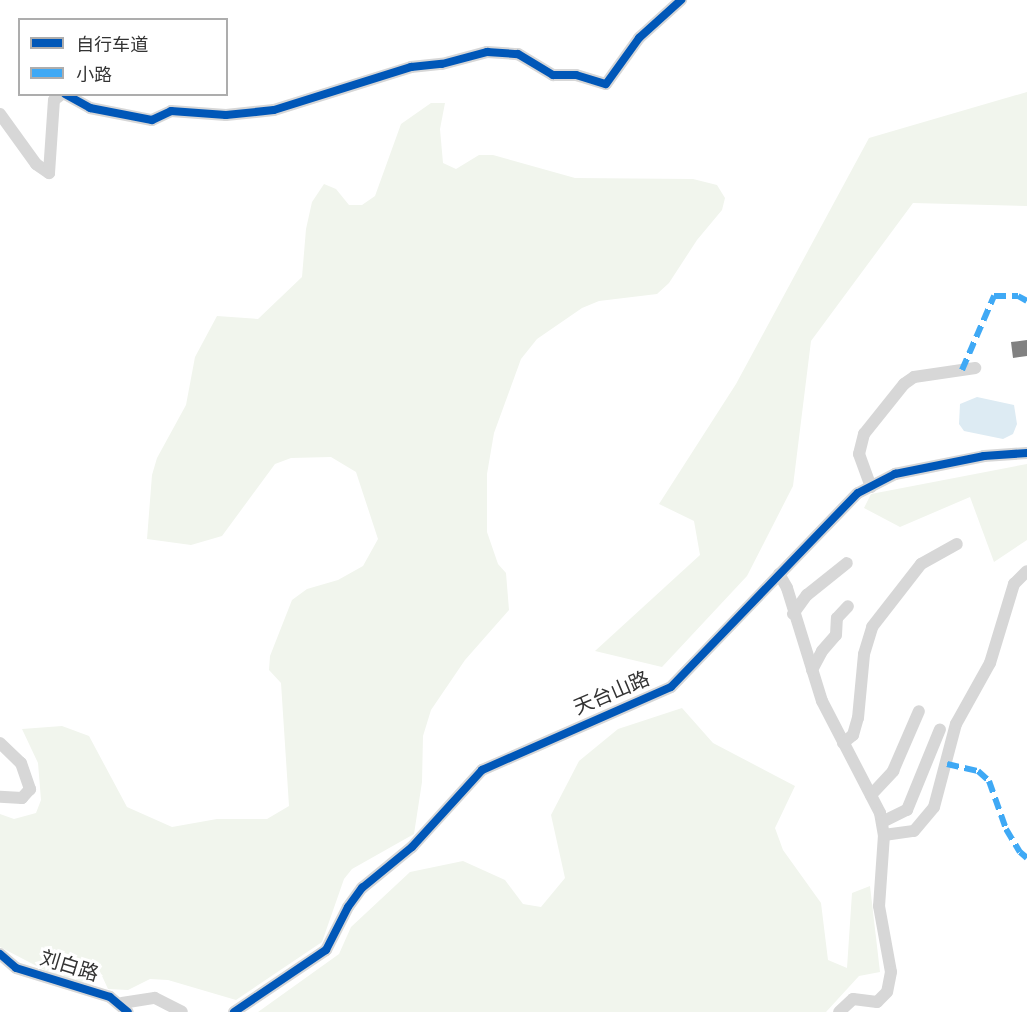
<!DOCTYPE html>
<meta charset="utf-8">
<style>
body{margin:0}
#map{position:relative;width:1027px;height:1012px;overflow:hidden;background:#fff;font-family:"Sofia Sans Condensed","Noto Sans SC",sans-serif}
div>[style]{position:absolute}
.green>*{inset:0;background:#f1f5ed}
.water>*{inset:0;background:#ddebf3}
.building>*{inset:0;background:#818181}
.minor>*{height:12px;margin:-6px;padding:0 6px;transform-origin:6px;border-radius:6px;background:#d7d7d7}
.quiet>*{height:6px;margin-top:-3px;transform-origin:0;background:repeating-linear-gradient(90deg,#3fa9f5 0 12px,transparent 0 18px)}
.cycleway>*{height:8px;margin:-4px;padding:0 4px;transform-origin:4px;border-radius:4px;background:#0057b8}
span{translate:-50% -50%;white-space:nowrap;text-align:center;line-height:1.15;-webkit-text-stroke:6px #fff;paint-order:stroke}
.street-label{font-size:20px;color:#333}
.legend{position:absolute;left:18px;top:18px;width:210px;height:78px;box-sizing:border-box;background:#fff;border:2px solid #adadad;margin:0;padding:8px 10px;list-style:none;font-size:18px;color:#333}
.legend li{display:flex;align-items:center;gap:12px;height:30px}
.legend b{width:30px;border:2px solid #adadad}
</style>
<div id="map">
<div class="green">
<div style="clip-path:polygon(1027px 92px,1027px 206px,913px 203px,811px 341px,793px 486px,747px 576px,662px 667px,595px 651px,700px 555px,694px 521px,659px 504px,736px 384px,869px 138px)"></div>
<div style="clip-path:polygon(431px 103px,445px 103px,440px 129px,443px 163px,456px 169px,479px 155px,493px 155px,575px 178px,693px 179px,717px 185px,725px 198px,722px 210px,697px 240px,669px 283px,657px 294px,599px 301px,582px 308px,537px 339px,521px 359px,494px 433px,487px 474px,487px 532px,498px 564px,506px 573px,509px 610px,465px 660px,431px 710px,423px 736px,422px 782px,414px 834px,352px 869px,344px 879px,322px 942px,236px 1000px,168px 980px,150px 979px,128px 990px,108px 989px,97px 965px,54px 949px,51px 963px,95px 982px,91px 985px,54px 975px,0 947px,0 814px,14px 819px,36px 813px,41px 800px,38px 763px,22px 729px,62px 726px,89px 736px,127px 807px,172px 827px,217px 819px,267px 819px,289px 806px,281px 683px,269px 670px,270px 656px,292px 600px,307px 589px,338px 580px,363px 566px,378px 539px,356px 472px,331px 457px,291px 458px,275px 464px,222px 536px,191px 545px,147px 539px,152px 475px,157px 458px,186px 405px,195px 357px,217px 316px,258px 319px,302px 277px,306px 229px,312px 202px,324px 184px,336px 189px,349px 205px,362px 205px,375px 196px,401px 124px)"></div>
<div style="clip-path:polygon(1027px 464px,1027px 540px,994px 562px,970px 497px,900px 527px,864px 508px,871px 494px)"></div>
<div style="clip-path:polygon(682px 708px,713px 743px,795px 786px,775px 828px,783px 850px,821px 903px,828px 960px,847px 968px,852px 893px,870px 886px,880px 972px,859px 976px,826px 1012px,258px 1012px,339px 954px,351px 927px,410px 872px,463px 861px,505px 880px,523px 904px,541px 907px,565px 878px,551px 815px,579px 761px,618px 729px)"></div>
</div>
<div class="water">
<div style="clip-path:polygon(977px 397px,1014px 405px,1017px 424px,1013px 434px,1003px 439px,964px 431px,959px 424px,960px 404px)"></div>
</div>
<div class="building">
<div style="clip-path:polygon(1027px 340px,1027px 356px,1013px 358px,1011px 342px)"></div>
</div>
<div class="minor">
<div style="left:65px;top:94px;width:29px;rotate:29deg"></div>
<div style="left:90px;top:108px;width:63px;rotate:11deg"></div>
<div style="left:152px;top:120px;width:21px;rotate:-25deg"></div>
<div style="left:171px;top:111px;width:55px;rotate:4.2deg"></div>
<div style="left:226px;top:115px;width:48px;rotate:-5.9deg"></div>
<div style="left:274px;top:110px;width:144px;rotate:-17.4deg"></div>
<div style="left:411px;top:67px;width:31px;rotate:-6deg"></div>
<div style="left:442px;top:64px;width:47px;rotate:-14.9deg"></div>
<div style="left:487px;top:52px;width:31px;rotate:4deg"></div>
<div style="left:518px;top:54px;width:41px;rotate:31deg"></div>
<div style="left:553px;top:75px;width:23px"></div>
<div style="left:576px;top:75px;width:31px;rotate:17deg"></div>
<div style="left:606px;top:84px;width:57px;rotate:-54.3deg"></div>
<div style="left:639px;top:38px;width:57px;rotate:-42.1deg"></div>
<div style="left:0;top:114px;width:62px;rotate:54.2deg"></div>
<div style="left:36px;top:164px;width:16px;rotate:35deg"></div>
<div style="left:49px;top:173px;width:73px;rotate:-86.1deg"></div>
<div style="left:54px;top:100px;width:10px;rotate:-37deg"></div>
<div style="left:871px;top:487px;width:35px;rotate:-110deg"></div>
<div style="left:859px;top:454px;width:21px;rotate:-76deg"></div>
<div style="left:864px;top:434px;width:64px;rotate:-51.3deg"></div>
<div style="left:904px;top:384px;width:12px;rotate:-35deg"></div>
<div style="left:914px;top:377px;width:62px;rotate:-8.4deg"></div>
<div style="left:779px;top:574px;width:16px;rotate:60deg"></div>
<div style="left:787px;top:588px;width:118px;rotate:72.8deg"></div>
<div style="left:822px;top:701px;width:126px;rotate:62.6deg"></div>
<div style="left:880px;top:813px;width:22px;rotate:80deg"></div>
<div style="left:884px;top:835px;width:71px;rotate:94deg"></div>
<div style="left:879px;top:906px;width:67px;rotate:79.7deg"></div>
<div style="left:891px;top:972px;width:20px;rotate:101deg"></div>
<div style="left:887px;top:992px;width:14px;rotate:135deg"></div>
<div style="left:877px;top:1002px;width:24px;rotate:-173deg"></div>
<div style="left:853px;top:999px;width:19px;rotate:137deg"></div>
<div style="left:793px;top:614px;width:24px;rotate:-54deg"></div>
<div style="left:807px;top:595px;width:51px;rotate:-38.7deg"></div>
<div style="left:812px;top:670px;width:21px;rotate:-62deg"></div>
<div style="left:822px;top:651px;width:21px;rotate:-49deg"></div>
<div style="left:836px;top:635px;width:17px;rotate:-87deg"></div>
<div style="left:837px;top:618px;width:16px;rotate:-47deg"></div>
<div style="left:0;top:743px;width:29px;rotate:44deg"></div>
<div style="left:21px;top:763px;width:28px;rotate:71deg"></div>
<div style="left:30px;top:789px;width:12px;rotate:132deg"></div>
<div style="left:22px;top:798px;width:22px;rotate:-177deg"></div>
<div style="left:843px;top:743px;width:13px;rotate:-39deg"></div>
<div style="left:853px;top:735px;width:18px;rotate:-74deg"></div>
<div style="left:858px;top:718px;width:64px;rotate:-84.6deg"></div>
<div style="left:864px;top:654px;width:28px;rotate:-73deg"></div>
<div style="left:872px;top:627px;width:80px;rotate:-52.1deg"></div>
<div style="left:921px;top:564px;width:41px;rotate:-29.1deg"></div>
<div style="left:871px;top:795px;width:33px;rotate:-47deg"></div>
<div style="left:893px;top:771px;width:65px;rotate:-66.6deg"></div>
<div style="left:882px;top:822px;width:28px;rotate:-26deg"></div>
<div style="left:907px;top:810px;width:87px;rotate:-67.8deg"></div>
<div style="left:884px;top:835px;width:30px;rotate:-8deg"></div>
<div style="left:914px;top:831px;width:31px;rotate:-50deg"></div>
<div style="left:934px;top:807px;width:86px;rotate:-75.2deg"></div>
<div style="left:956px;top:724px;width:70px;rotate:-60.9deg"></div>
<div style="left:990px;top:663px;width:83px;rotate:-73.1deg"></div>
<div style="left:1014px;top:584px;width:18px;rotate:-45deg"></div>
<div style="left:0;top:954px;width:21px;rotate:41deg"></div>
<div style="left:16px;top:968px;width:98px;rotate:17.1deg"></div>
<div style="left:110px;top:997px;width:23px;rotate:40deg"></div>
<div style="left:122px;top:1003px;width:33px;rotate:-9deg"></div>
<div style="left:155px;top:998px;width:30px;rotate:27deg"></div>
<div style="left:234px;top:1012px;width:111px;rotate:-34deg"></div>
<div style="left:326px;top:950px;width:48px;rotate:-62.9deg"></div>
<div style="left:348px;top:907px;width:24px;rotate:-54deg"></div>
<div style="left:362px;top:888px;width:65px;rotate:-39.4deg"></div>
<div style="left:412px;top:847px;width:104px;rotate:-47.7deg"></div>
<div style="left:482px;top:770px;width:206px;rotate:-23.7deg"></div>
<div style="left:671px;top:687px;width:269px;rotate:-46.1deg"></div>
<div style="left:858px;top:493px;width:42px;rotate:-27.2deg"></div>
<div style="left:895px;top:474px;width:91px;rotate:-11.4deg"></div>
<div style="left:984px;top:456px;width:43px;rotate:-4deg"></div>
</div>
<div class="quiet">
<div style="left:962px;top:370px;width:81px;rotate:-66.6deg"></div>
<div style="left:994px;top:296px;width:24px"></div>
<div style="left:1018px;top:296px;width:10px;rotate:29deg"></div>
<div style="left:947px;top:764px;width:32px;rotate:13deg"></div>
<div style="left:978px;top:771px;width:15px;rotate:42deg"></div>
<div style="left:989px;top:781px;width:51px;rotate:70.5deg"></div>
<div style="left:1006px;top:829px;width:27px;rotate:59deg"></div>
<div style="left:1020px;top:852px;width:9px;rotate:41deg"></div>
</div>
<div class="cycleway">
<div style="left:65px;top:94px;width:29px;rotate:29deg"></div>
<div style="left:90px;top:108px;width:63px;rotate:11deg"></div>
<div style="left:152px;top:120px;width:21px;rotate:-25deg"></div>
<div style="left:171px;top:111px;width:55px;rotate:4.2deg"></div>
<div style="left:226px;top:115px;width:48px;rotate:-5.9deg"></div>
<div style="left:274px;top:110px;width:144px;rotate:-17.4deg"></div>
<div style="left:411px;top:67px;width:31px;rotate:-6deg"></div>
<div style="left:442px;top:64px;width:47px;rotate:-14.9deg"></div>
<div style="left:487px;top:52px;width:31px;rotate:4deg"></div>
<div style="left:518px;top:54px;width:41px;rotate:31deg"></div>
<div style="left:553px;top:75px;width:23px"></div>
<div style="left:576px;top:75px;width:31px;rotate:17deg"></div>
<div style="left:606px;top:84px;width:57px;rotate:-54.3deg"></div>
<div style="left:639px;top:38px;width:57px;rotate:-42.1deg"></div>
<div style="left:0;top:954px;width:21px;rotate:41deg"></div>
<div style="left:16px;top:968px;width:98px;rotate:17.1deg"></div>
<div style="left:110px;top:997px;width:23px;rotate:40deg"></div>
<div style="left:234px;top:1012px;width:111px;rotate:-34deg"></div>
<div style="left:326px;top:950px;width:48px;rotate:-62.9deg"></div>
<div style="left:348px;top:907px;width:24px;rotate:-54deg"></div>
<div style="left:362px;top:888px;width:65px;rotate:-39.4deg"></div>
<div style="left:412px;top:847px;width:104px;rotate:-47.7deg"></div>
<div style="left:482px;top:770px;width:206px;rotate:-23.7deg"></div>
<div style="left:671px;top:687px;width:269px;rotate:-46.1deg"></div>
<div style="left:858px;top:493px;width:42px;rotate:-27.2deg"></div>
<div style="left:895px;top:474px;width:91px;rotate:-11.4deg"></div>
<div style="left:984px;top:456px;width:43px;rotate:-4deg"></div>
</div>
<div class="street-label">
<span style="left:612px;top:694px;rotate:-23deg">天台山路</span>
<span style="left:69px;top:967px;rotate:17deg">刘白路</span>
</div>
<ul class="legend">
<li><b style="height:8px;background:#0057b8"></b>自行车道</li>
<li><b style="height:8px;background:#3fa9f5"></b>小路</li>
</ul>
</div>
